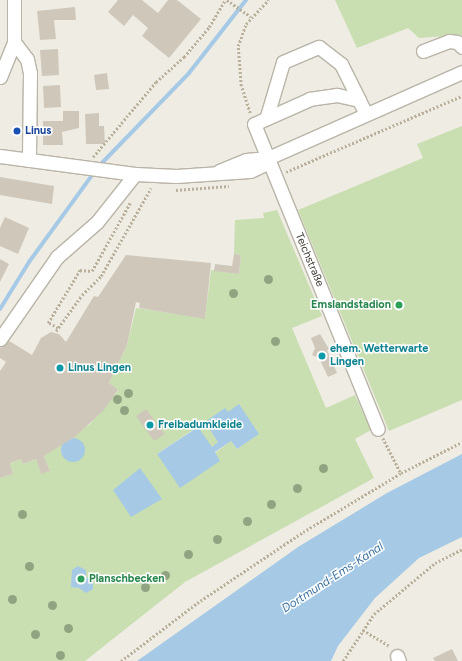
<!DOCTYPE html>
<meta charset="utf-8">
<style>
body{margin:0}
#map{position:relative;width:462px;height:661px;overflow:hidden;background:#efece4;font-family:Figtree,sans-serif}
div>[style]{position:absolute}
.green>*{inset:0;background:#c9dfb1}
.water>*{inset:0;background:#a6cae6}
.round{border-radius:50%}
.stream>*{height:4px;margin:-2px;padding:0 2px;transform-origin:2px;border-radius:2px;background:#a6cae6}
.building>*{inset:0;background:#cfc8ba}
.path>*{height:2.5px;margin-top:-1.25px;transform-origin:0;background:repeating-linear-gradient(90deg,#b9af9a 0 2px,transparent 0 4px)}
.roads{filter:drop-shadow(1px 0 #b9b4a7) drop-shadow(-1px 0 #b9b4a7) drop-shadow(0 1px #b9b4a7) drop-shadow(0 -1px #b9b4a7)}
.minor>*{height:13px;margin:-6.5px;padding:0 6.5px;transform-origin:6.5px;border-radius:6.5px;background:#fff}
.trees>*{width:9px;height:9px;margin:-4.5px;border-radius:50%;background:#91a481}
.dots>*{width:11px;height:11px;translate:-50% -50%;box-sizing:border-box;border:2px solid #fff;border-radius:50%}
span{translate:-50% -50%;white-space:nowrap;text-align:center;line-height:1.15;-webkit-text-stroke:3px #fff;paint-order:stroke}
.transit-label{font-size:11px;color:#164399;font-weight:700}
.left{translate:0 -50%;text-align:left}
.street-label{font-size:11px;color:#403c34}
.leisure-label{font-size:11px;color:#27864d;font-weight:700}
.right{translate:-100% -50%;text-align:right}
.culture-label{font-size:11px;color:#0d838f;font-weight:700}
.water-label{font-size:12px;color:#3c729e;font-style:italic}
</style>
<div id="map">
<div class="green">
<div style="clip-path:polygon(335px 0,462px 0,462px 35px,419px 38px,408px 28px,357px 48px)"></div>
<div style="clip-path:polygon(462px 126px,462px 400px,389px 431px,298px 210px,423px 158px,417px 144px)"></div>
<div style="clip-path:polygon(evenodd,277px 210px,322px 316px,292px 328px,326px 408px,355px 395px,371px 430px,355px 439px,374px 478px,185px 582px,85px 661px,0 661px,0 478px,13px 474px,10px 463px,21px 459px,23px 464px,36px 459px,41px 473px,50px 471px,44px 456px,90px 424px,118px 391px,109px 383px,127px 345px,136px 308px,205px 318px,211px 270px,239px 274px,241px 255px,234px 254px,235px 220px,264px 218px,263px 213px,277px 210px,225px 409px,237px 449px,231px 441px,215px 453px,220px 461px,157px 454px,197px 427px,211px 447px,219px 443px,225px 409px)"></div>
</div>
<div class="water">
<div style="clip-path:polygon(239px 404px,259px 434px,237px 449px,231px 441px,215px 452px,220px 461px,180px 488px,157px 454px,198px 427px,212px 447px,218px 442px,205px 422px,225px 408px,228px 412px)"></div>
<div class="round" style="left:61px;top:438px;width:24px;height:24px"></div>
<div style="clip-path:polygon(462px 454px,462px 537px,419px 558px,375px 598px,338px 646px,331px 661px,137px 661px,298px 547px,387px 493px)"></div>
<div style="clip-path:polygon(140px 468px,162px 499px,131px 517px,113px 490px)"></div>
<div style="clip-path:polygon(78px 566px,86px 570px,86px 577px,93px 581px,93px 589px,86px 593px,79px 588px,71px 587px,72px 570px)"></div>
</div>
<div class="stream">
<div style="left:99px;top:166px;width:129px;rotate:-45.9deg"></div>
<div style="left:189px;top:73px;width:93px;rotate:-52deg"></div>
<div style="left:0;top:309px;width:55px;rotate:-58.3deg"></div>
<div style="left:29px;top:262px;width:112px;rotate:-54deg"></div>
</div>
<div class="building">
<div style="clip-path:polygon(118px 0,142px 0,158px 13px,168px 0,177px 0,201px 19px,169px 58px,142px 36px,148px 28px,133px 15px,124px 26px,108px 12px)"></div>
<div style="clip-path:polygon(75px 7px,76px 20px,54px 20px,56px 39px,40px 40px,37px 11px)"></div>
<div style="clip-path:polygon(58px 49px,59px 75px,42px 76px,40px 50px)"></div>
<div style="clip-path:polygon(107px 73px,109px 89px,96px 90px,94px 75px)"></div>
<div style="clip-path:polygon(60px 85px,61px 107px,44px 108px,43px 86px)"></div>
<div style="clip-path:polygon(63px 111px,79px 111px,79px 128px,62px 132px,63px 145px,43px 145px,43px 121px,63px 121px)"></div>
<div style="clip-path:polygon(99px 113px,99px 126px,104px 126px,105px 144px,86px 144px,85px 114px)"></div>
<div style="clip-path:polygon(0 177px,54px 186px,52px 204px,0 195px)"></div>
<div style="clip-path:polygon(5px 217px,29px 228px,18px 254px,0 246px,0 228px)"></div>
<div style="clip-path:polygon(234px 254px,241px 255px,239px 274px,214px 271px,215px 264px,232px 266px)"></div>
<div style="clip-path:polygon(126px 255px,211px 263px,205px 319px,139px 308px,140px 303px,136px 302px,127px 345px,109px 383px,118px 390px,104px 410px,76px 436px,44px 456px,50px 471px,41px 474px,36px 459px,23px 464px,21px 459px,10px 463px,13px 474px,0 478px,0 371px,6px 362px,0 358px,0 348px,6px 339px,32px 355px,41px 338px,51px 332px,59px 334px,66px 342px,94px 296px,98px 297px)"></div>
<div style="clip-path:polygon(0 259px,9px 264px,0 282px)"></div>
<div style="clip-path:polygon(320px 334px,329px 349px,327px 350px,337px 373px,328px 377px,319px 358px,312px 355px,315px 348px,311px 338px)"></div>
<div style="clip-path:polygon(146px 409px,165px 434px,154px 441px,136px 416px)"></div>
<div style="clip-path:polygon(452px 649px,458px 661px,435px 661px,433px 658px)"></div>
</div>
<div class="path">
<div style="left:227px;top:0;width:29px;rotate:35deg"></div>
<div style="left:250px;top:113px;width:28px;rotate:-108deg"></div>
<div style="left:241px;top:86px;width:40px;rotate:-94.3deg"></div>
<div style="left:238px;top:46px;width:23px;rotate:-70deg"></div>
<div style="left:246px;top:24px;width:33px;rotate:-47deg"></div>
<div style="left:93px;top:157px;width:98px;rotate:-50deg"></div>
<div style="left:156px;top:82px;width:38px;rotate:-42deg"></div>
<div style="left:184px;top:57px;width:39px;rotate:-50deg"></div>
<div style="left:209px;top:27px;width:31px;rotate:-59deg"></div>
<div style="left:286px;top:172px;width:192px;rotate:-23.4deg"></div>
<div style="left:176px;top:190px;width:53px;rotate:-4.3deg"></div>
<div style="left:58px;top:328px;width:11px;rotate:-153deg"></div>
<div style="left:48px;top:323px;width:62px;rotate:-58.9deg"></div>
<div style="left:80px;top:270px;width:12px;rotate:5deg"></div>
<div style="left:92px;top:271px;width:78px;rotate:-60.8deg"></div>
<div style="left:56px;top:331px;width:44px;rotate:-54.2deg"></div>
<div style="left:82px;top:295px;width:27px;rotate:-45deg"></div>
<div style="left:101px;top:276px;width:101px;rotate:-60.4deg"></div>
<div style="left:383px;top:438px;width:39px;rotate:63deg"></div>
<div style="left:363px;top:630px;width:31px;rotate:31deg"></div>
<div style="left:121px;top:661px;width:96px;rotate:-37.3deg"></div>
<div style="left:197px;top:603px;width:128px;rotate:-33.8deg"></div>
<div style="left:303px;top:532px;width:114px;rotate:-31deg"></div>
<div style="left:401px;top:473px;width:68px;rotate:-26.9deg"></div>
<div style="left:343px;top:661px;width:56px;rotate:-56.6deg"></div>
<div style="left:374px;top:614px;width:80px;rotate:-39.9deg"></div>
<div style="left:435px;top:563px;width:30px;rotate:-27deg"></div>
</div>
<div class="roads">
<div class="minor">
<div style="left:14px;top:42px;width:21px;rotate:53deg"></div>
<div style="left:27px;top:59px;width:14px;rotate:78deg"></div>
<div style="left:30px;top:73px;width:87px;rotate:90.7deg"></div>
<div style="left:423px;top:51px;width:28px;rotate:-21deg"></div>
<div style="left:449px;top:41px;width:8px;rotate:7deg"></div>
<div style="left:457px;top:42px;width:7px;rotate:45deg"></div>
<div style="left:0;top:77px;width:38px;rotate:-68deg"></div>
<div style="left:14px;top:42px;width:42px;rotate:-90deg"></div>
<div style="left:366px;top:114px;width:16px;rotate:-117deg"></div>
<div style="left:359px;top:100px;width:23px;rotate:-167deg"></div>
<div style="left:337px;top:95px;width:27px;rotate:172deg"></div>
<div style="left:310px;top:99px;width:61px;rotate:155.9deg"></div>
<div style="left:254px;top:124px;width:329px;rotate:67.9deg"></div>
<div style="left:267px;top:116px;width:56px;rotate:-73.5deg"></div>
<div style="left:283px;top:62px;width:39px;rotate:-23deg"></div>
<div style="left:319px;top:47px;width:28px;rotate:38deg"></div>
<div style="left:341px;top:64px;width:40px;rotate:63.4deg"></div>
<div style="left:0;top:156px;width:136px;rotate:7.6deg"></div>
<div style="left:135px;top:174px;width:41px;rotate:2.8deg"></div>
<div style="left:176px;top:176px;width:74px;rotate:-3.9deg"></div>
<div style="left:250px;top:171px;width:14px;rotate:-25deg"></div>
<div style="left:263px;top:165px;width:9px;rotate:-54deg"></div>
<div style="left:219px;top:171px;width:29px;rotate:-22deg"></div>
<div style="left:246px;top:160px;width:22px;rotate:-5deg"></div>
<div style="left:268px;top:158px;width:212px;rotate:-23.9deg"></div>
<div style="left:0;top:339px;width:100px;rotate:-55.2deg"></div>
<div style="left:57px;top:257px;width:53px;rotate:-41.2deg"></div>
<div style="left:97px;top:222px;width:61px;rotate:-51.6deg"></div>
<div style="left:397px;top:656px;width:5px;rotate:68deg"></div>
</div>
</div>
<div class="trees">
<div style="left:268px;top:279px"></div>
<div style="left:233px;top:293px"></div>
<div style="left:275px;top:341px"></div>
<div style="left:128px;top:393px"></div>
<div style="left:117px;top:399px"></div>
<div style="left:124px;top:410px"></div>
<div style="left:323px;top:468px"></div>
<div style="left:297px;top:488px"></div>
<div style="left:271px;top:504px"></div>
<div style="left:22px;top:514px"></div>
<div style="left:247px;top:521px"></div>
<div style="left:217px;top:539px"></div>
<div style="left:188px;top:554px"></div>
<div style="left:29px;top:566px"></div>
<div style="left:165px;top:575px"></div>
<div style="left:145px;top:587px"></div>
<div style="left:12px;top:599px"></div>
<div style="left:52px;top:605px"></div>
<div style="left:68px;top:628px"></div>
<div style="left:35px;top:634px"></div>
<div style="left:60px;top:655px"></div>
</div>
<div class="dots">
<div style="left:17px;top:131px;background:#1a4fb4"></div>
<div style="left:399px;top:305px;background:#2e9e5b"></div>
<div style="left:322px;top:356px;background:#0f9aa8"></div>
<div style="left:60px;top:368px;background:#0f9aa8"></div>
<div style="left:150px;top:425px;background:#0f9aa8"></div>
<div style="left:81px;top:579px;background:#2e9e5b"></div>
</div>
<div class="transit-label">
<span class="left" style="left:25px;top:131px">Linus</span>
</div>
<div class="street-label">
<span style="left:309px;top:260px;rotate:67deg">Teichstraße</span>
</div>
<div class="leisure-label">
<span class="right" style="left:391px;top:305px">Emslandstadion</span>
<span class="left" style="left:89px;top:579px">Planschbecken</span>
</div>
<div class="culture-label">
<span class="left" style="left:330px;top:356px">ehem. Wetterwarte<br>Lingen</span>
<span class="left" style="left:68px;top:368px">Linus Lingen</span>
<span class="left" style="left:158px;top:425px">Freibadumkleide</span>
</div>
<div class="water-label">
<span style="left:333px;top:578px;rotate:-33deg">Dortmund-Ems-Kanal</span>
</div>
</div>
